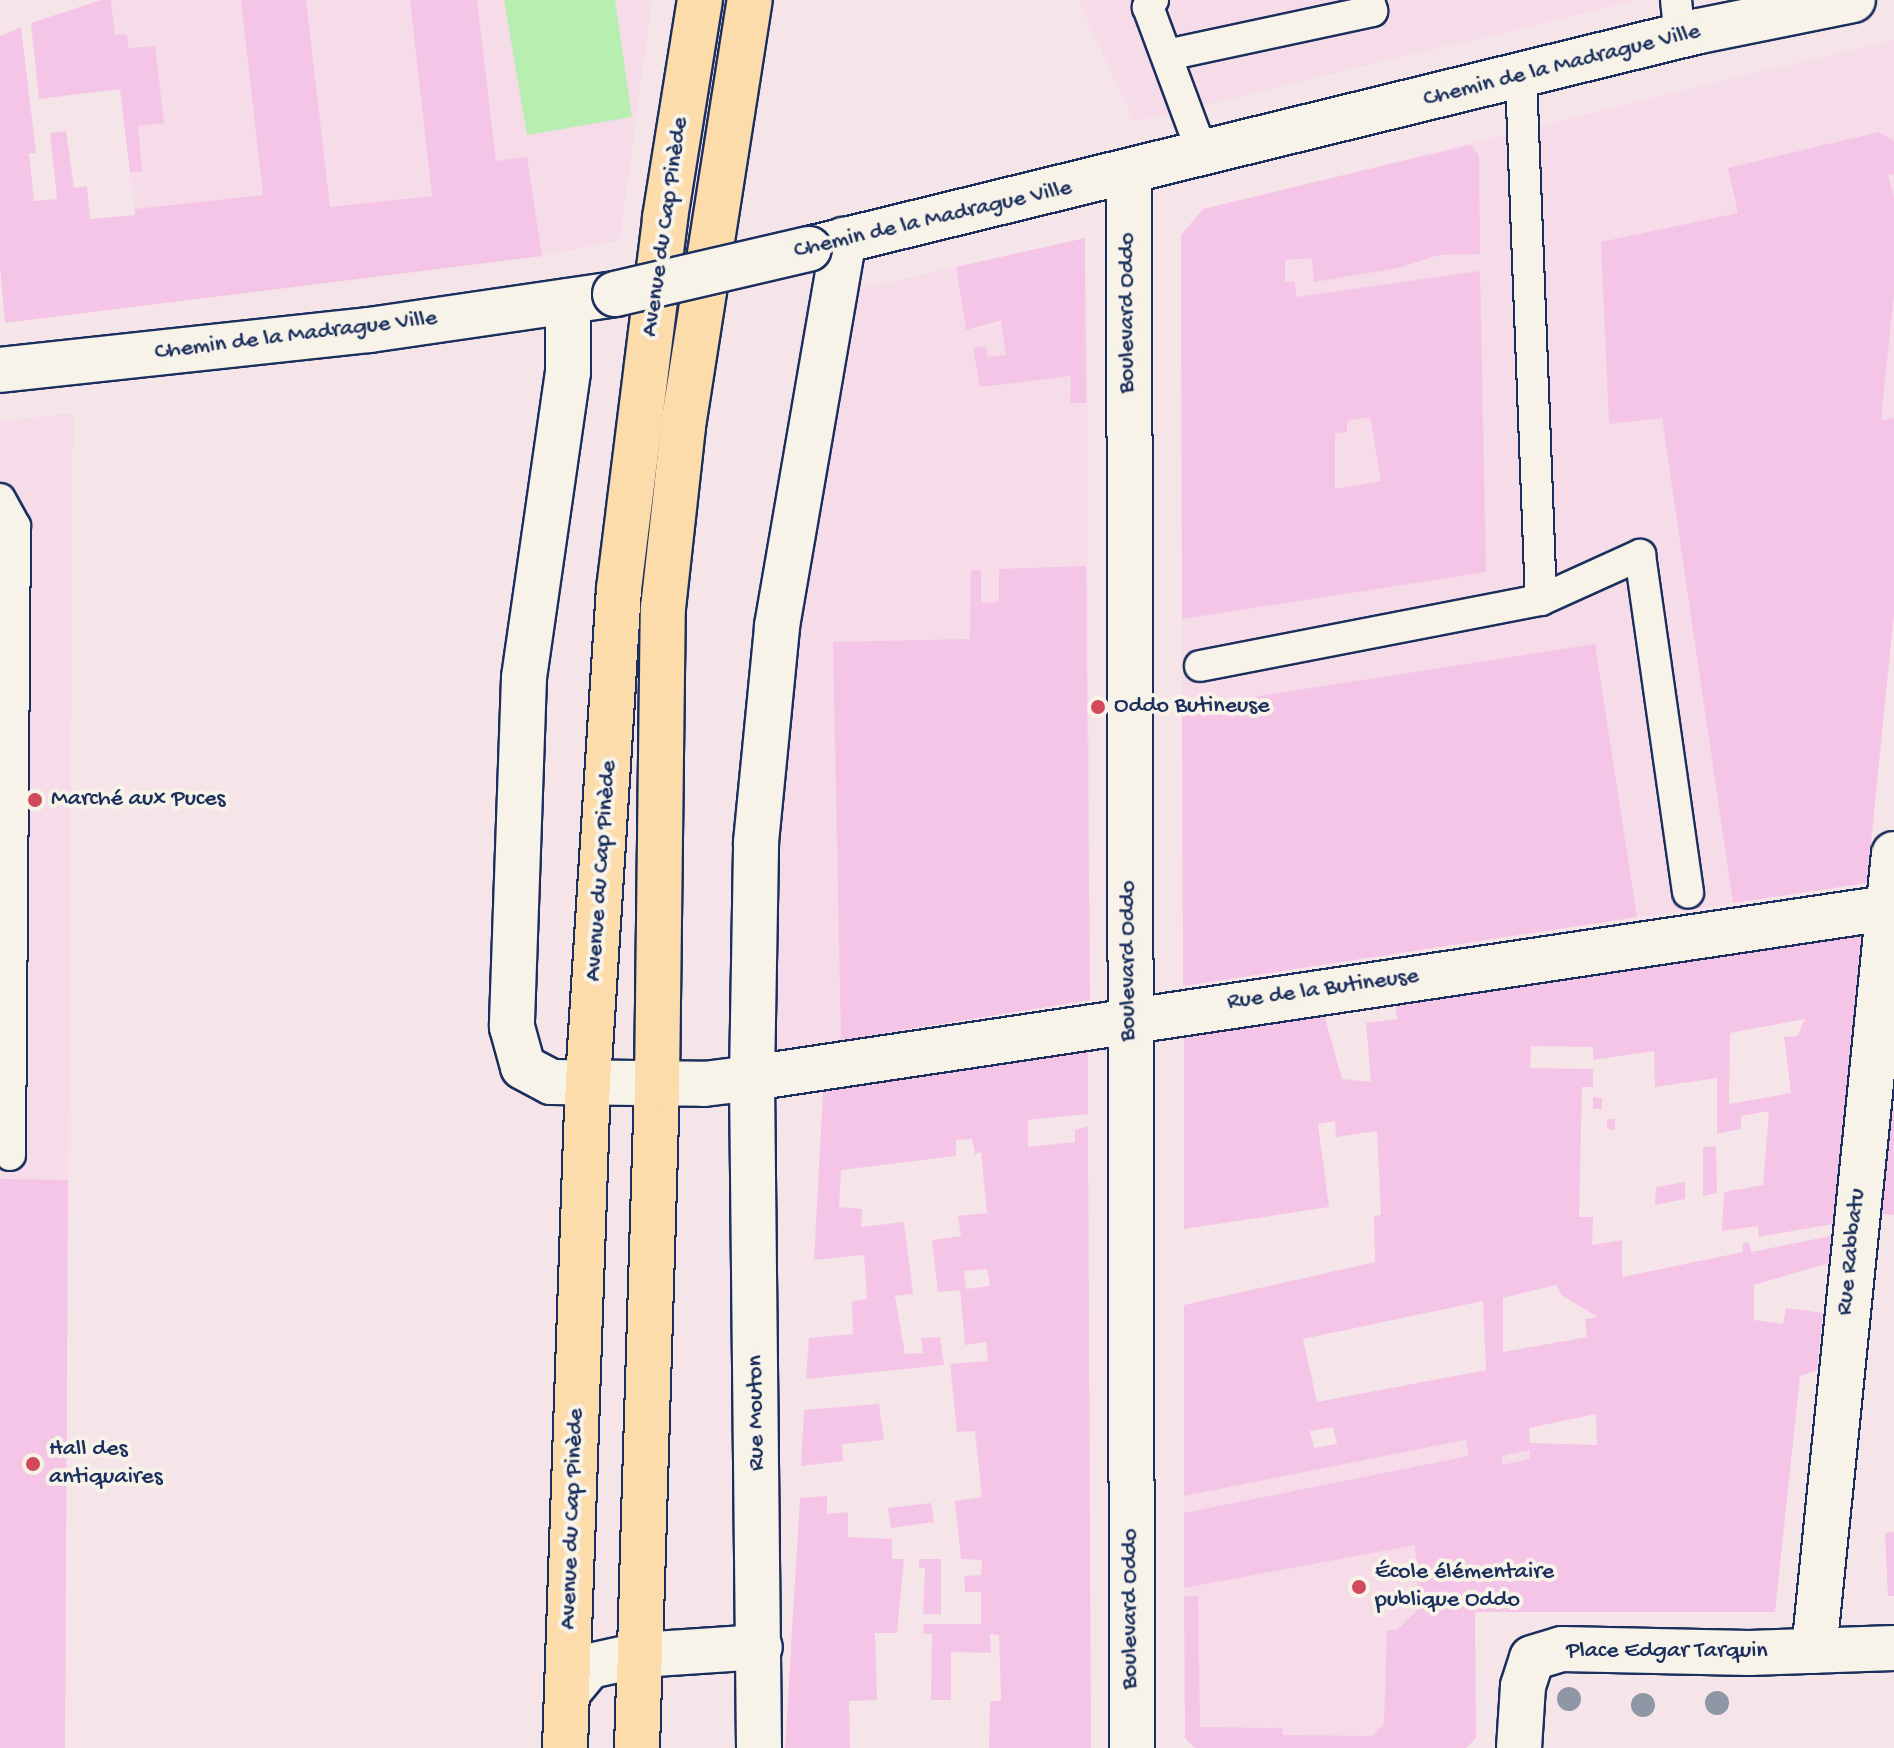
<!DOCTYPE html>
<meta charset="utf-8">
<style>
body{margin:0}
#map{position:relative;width:1894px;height:1748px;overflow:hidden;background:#f6e5e8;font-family:"Gochi Hand",sans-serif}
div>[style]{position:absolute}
.built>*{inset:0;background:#f6dbe8}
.green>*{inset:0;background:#b8efb1}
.building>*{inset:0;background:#f5c5e7}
.roads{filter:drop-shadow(2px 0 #1b2f5e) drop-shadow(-2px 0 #1b2f5e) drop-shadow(0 2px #1b2f5e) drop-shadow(0 -2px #1b2f5e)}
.lane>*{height:30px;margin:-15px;padding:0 15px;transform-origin:15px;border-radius:15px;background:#f7f3e8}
.street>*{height:44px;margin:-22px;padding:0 22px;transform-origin:22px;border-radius:22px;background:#f7f3e8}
.secondary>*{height:44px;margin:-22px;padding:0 22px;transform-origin:22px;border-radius:22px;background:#f7f3e8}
.primary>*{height:44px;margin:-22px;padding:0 22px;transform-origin:22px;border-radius:22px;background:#fddcac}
.bridges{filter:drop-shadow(2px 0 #1b2f5e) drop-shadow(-2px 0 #1b2f5e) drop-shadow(0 2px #1b2f5e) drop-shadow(0 -2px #1b2f5e)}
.secondary-bridge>*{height:44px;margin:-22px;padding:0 22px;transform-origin:22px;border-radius:22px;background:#f7f3e8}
.trees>*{width:24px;height:24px;margin:-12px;border-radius:50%;background:#8f96a5}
.dots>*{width:22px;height:22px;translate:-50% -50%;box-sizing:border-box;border:4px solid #f7f3e8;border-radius:50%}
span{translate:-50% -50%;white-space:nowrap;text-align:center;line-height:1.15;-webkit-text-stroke:8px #f7f3e8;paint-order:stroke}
.street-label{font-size:24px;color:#1b2f5e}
.poi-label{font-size:24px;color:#1b2f5e}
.left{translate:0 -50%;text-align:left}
</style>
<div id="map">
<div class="built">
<div style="clip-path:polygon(111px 0,652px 0,620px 240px,542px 256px,145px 304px)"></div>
<div style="clip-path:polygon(1078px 0,1638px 0,1134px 122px)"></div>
<div style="clip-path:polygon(1894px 39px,1894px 613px,1867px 883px,1183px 986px,1181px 235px,1203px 209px)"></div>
<div style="clip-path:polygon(956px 267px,966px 330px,1087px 309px,1090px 1000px,736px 1057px,758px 619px,806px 301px)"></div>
<div style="clip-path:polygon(73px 413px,65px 1748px,0 1748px,0 421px)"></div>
<div style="clip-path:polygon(1529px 1428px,1535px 1611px,1475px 1612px,1466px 1748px,1185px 1738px,1184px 1496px)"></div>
</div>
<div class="green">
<div style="clip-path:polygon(504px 0,615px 0,632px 117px,527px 135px)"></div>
</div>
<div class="building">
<div style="clip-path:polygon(101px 0,111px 0,115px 35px,127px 34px,128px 48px,155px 46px,164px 123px,138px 126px,142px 171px,130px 173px,120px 89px,39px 99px,31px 23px)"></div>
<div style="clip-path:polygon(241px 0,306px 0,330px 207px,432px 196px,410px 0,477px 0,496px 161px,527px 157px,542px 256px,5px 323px,0 268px,0 36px,21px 27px,36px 153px,29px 153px,34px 201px,57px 199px,50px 133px,66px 131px,74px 188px,87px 186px,90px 219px,135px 215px,135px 209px,263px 195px)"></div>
<div style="clip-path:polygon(1879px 132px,1894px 141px,1894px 174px,1888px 175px,1894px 198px,1894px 292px,1881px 420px,1894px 418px,1894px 613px,1867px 883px,1733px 903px,1662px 418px,1609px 424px,1601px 242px,1738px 213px,1728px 168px)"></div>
<div style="clip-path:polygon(evenodd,1470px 145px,1479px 155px,1480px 254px,1439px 255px,1398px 268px,1314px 282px,1312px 258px,1285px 260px,1285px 282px,1295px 282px,1296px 297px,1480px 271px,1486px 572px,1182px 619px,1181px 235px,1203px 209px,1470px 145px,1370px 417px,1381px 481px,1335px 489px,1335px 433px,1347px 432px,1347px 421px,1370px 417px)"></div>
<div style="clip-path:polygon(1085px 238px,1086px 403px,1070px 403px,1071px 376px,980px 387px,973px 348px,986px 346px,988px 357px,1006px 355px,1001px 321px,966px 330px,956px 267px)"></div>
<div style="clip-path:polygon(1086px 566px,1090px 1000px,841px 1040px,833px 642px,970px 639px,971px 570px,981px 570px,981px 603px,999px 602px,999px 569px)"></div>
<div style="clip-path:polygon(1595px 644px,1637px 917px,1183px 986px,1182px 708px)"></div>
<div style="clip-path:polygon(evenodd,1862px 934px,1833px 1224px,1758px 1237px,1758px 1226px,1722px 1231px,1724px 1192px,1763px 1185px,1769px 1111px,1741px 1116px,1741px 1129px,1717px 1134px,1717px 1078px,1655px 1087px,1654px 1051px,1593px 1060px,1593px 1047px,1531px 1046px,1530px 1068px,1593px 1069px,1593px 1087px,1582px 1087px,1579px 1217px,1593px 1217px,1592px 1245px,1622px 1240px,1622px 1277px,1743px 1252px,1742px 1244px,1749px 1242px,1751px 1252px,1831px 1236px,1829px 1263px,1754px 1285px,1754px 1320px,1783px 1324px,1786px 1308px,1823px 1313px,1817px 1370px,1800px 1376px,1775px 1612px,1475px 1612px,1476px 1738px,1466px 1748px,1195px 1748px,1185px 1738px,1184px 1596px,1198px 1596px,1200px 1727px,1282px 1728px,1283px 1735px,1372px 1736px,1384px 1724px,1387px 1630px,1397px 1630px,1419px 1608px,1415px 1545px,1184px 1588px,1184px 1513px,1469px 1456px,1466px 1440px,1184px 1496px,1184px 1305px,1375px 1262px,1374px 1216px,1381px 1215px,1377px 1131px,1336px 1137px,1335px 1121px,1318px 1124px,1329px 1207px,1184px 1229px,1184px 1037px,1324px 1014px,1342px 1079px,1371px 1082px,1366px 1023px,1397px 1019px,1395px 1003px,1862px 934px,1805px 1019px,1797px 1036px,1784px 1037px,1791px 1093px,1729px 1104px,1730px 1033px,1805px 1019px,1862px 934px,1556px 1285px,1561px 1295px,1598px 1317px,1585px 1319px,1587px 1337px,1503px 1352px,1503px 1298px,1556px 1285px,1862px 934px,1483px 1301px,1486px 1370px,1317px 1402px,1303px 1339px,1483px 1301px,1862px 934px,1596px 1414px,1597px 1445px,1530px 1443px,1529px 1428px,1596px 1414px,1862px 934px,1333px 1427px,1337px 1444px,1314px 1448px,1310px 1431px,1333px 1427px,1862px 934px,1530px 1450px,1529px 1459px,1502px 1465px,1502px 1456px,1530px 1450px)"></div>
<div style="clip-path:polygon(evenodd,1088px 1050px,1088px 1114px,1028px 1120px,1028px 1147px,1075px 1142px,1075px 1130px,1088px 1126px,1091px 1748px,989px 1748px,990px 1701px,1001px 1701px,999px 1635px,990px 1634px,991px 1653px,951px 1652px,951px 1700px,931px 1700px,932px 1634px,923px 1634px,924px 1624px,981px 1624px,981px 1592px,965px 1592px,964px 1576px,981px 1575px,982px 1560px,961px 1559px,955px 1501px,982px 1497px,975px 1431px,957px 1432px,950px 1364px,988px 1361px,986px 1342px,965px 1345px,960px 1290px,938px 1292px,932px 1240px,961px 1236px,958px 1216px,987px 1213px,981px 1152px,975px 1154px,972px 1139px,956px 1140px,956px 1156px,841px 1170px,839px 1207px,862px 1209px,861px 1227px,904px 1222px,913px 1294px,895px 1296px,905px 1354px,923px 1353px,921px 1338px,940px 1337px,944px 1365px,806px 1379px,809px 1338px,853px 1334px,852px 1301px,867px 1299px,864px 1255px,814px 1260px,823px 1092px,1088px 1050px,987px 1269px,990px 1286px,966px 1289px,964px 1271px,987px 1269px)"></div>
<div style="clip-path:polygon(1593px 1097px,1602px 1098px,1602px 1109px,1593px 1109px)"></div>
<div style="clip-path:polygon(1892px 1108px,1894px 1108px,1894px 1215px,1881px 1214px)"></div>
<div style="clip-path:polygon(1607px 1119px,1615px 1119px,1615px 1130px,1607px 1129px)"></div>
<div style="clip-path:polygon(1716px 1146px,1717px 1193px,1703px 1196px,1703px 1147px)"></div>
<div style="clip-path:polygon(0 1179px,68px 1180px,65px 1748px,0 1748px)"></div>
<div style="clip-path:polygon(1685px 1182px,1685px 1199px,1655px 1205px,1656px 1187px)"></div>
<div style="clip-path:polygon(879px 1404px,884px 1440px,842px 1444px,843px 1461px,801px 1466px,804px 1410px)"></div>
<div style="clip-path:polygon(827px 1496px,827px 1514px,848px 1512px,848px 1537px,892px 1539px,892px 1559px,904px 1559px,897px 1633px,875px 1633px,877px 1700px,849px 1701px,850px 1748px,785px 1748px,800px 1498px)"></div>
<div style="clip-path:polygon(931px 1503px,934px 1522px,891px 1528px,888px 1508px)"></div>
<div style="clip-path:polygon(1894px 1532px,1894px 1596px,1888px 1596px,1885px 1533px)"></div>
<div style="clip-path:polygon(919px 1559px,941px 1559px,941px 1614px,923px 1614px,925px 1568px,919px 1568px)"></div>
</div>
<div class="roads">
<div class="lane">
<div style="left:1153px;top:0;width:9px;rotate:126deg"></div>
<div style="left:1148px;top:7px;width:158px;rotate:69.6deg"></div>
<div style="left:1676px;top:0;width:37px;rotate:84deg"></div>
<div style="left:1167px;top:55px;width:210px;rotate:-12.1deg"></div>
<div style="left:1372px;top:11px;width:11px;rotate:-105deg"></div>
<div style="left:0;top:499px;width:31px;rotate:61deg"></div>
<div style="left:15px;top:526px;width:629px;rotate:90.46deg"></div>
<div style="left:1541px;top:600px;width:109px;rotate:-24.4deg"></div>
<div style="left:1640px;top:555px;width:341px;rotate:81.9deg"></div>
<div style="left:1200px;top:666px;width:347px;rotate:-11deg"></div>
<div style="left:1541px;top:600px;width:524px;rotate:-92.19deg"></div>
</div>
<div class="street">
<div style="left:1129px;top:173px;width:1575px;rotate:89.89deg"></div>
<div style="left:568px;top:301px;width:71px;rotate:90deg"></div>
<div style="left:568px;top:372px;width:309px;rotate:98.2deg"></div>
<div style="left:524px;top:678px;width:349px;rotate:92deg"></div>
<div style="left:512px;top:1027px;width:41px;rotate:74.6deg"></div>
<div style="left:523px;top:1067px;width:32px;rotate:28deg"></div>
<div style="left:551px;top:1082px;width:153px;rotate:0.7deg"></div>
<div style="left:704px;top:1084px;width:48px;rotate:-7.1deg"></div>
<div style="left:752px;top:1078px;width:1155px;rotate:-8.52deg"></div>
<div style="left:1814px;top:1651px;width:801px;rotate:-84.27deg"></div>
<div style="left:567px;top:1693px;width:35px;rotate:-50deg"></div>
<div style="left:590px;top:1666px;width:51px;rotate:-12.4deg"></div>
<div style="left:640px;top:1655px;width:120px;rotate:-3.8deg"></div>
<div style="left:759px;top:1748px;width:670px;rotate:-90.6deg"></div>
<div style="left:752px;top:1078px;width:236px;rotate:-89deg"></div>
<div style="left:756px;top:842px;width:217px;rotate:-84.4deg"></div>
<div style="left:777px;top:626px;width:392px;rotate:-80.2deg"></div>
<div style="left:1519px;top:1748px;width:62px;rotate:-86.3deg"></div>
<div style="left:1523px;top:1686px;width:29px;rotate:-72deg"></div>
<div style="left:1532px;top:1658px;width:31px;rotate:-17deg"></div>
<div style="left:1562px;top:1649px;width:187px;rotate:1.2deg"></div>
<div style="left:1749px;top:1653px;width:145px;rotate:-2deg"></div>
</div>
<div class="secondary">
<div style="left:809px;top:249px;width:916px;rotate:-13.76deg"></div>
<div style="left:1699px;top:31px;width:157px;rotate:-11.4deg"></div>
<div style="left:0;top:370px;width:371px;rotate:-6.2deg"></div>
<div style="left:369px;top:330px;width:249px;rotate:-8.3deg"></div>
</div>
<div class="primary">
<div style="left:565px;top:1748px;width:667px;rotate:-88.03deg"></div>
<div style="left:588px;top:1081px;width:493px;rotate:-86.4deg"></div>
<div style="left:619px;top:589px;width:374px;rotate:-82.9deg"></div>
<div style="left:665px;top:218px;width:221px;rotate:-80.9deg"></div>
<div style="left:637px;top:1748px;width:664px;rotate:-88.27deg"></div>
<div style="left:657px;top:1084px;width:476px;rotate:-89.3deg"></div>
<div style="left:663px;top:608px;width:183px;rotate:-83.7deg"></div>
<div style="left:683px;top:426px;width:431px;rotate:-81.1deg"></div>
</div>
</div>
<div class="bridges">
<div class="secondary-bridge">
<div style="left:615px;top:294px;width:199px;rotate:-13.1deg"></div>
</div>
</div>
<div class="trees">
<div style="left:1569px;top:1699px"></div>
<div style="left:1717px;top:1703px"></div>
<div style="left:1643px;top:1705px"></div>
</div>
<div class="dots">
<div style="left:1098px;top:707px;background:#d1495b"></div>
<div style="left:35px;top:800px;background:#d1495b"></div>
<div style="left:33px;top:1464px;background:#d1495b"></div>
<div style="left:1359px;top:1587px;background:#d1495b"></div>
</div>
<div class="street-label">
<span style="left:1562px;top:66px;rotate:-14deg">Chemin de la Madrague Ville</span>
<span style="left:933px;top:220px;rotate:-13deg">Chemin de la Madrague Ville</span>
<span style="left:666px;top:227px;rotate:-82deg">Avenue du Cap Pinède</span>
<span style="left:1128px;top:313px;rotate:-90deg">Boulevard Oddo</span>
<span style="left:296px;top:336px;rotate:-7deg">Chemin de la Madrague Ville</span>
<span style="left:602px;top:871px;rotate:-86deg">Avenue du Cap Pinède</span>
<span style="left:1129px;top:961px;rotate:-90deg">Boulevard Oddo</span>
<span style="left:1323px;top:990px;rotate:-8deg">Rue de la Butineuse</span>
<span style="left:1852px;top:1252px;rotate:-84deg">Rue Rabbatu</span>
<span style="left:757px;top:1413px;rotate:-91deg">Rue Mouton</span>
<span style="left:573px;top:1519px;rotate:-88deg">Avenue du Cap Pinède</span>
<span style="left:1131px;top:1609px;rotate:-90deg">Boulevard Oddo</span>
<span style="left:1667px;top:1652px">Place Edgar Tarquin</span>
</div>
<div class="poi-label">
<span class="left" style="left:1114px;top:707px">Oddo Butineuse</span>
<span class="left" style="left:51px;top:800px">Marché aux Puces</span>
<span class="left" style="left:49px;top:1464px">Hall des<br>antiquaires</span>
<span class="left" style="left:1375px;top:1587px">École élémentaire<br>publique Oddo</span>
</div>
</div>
